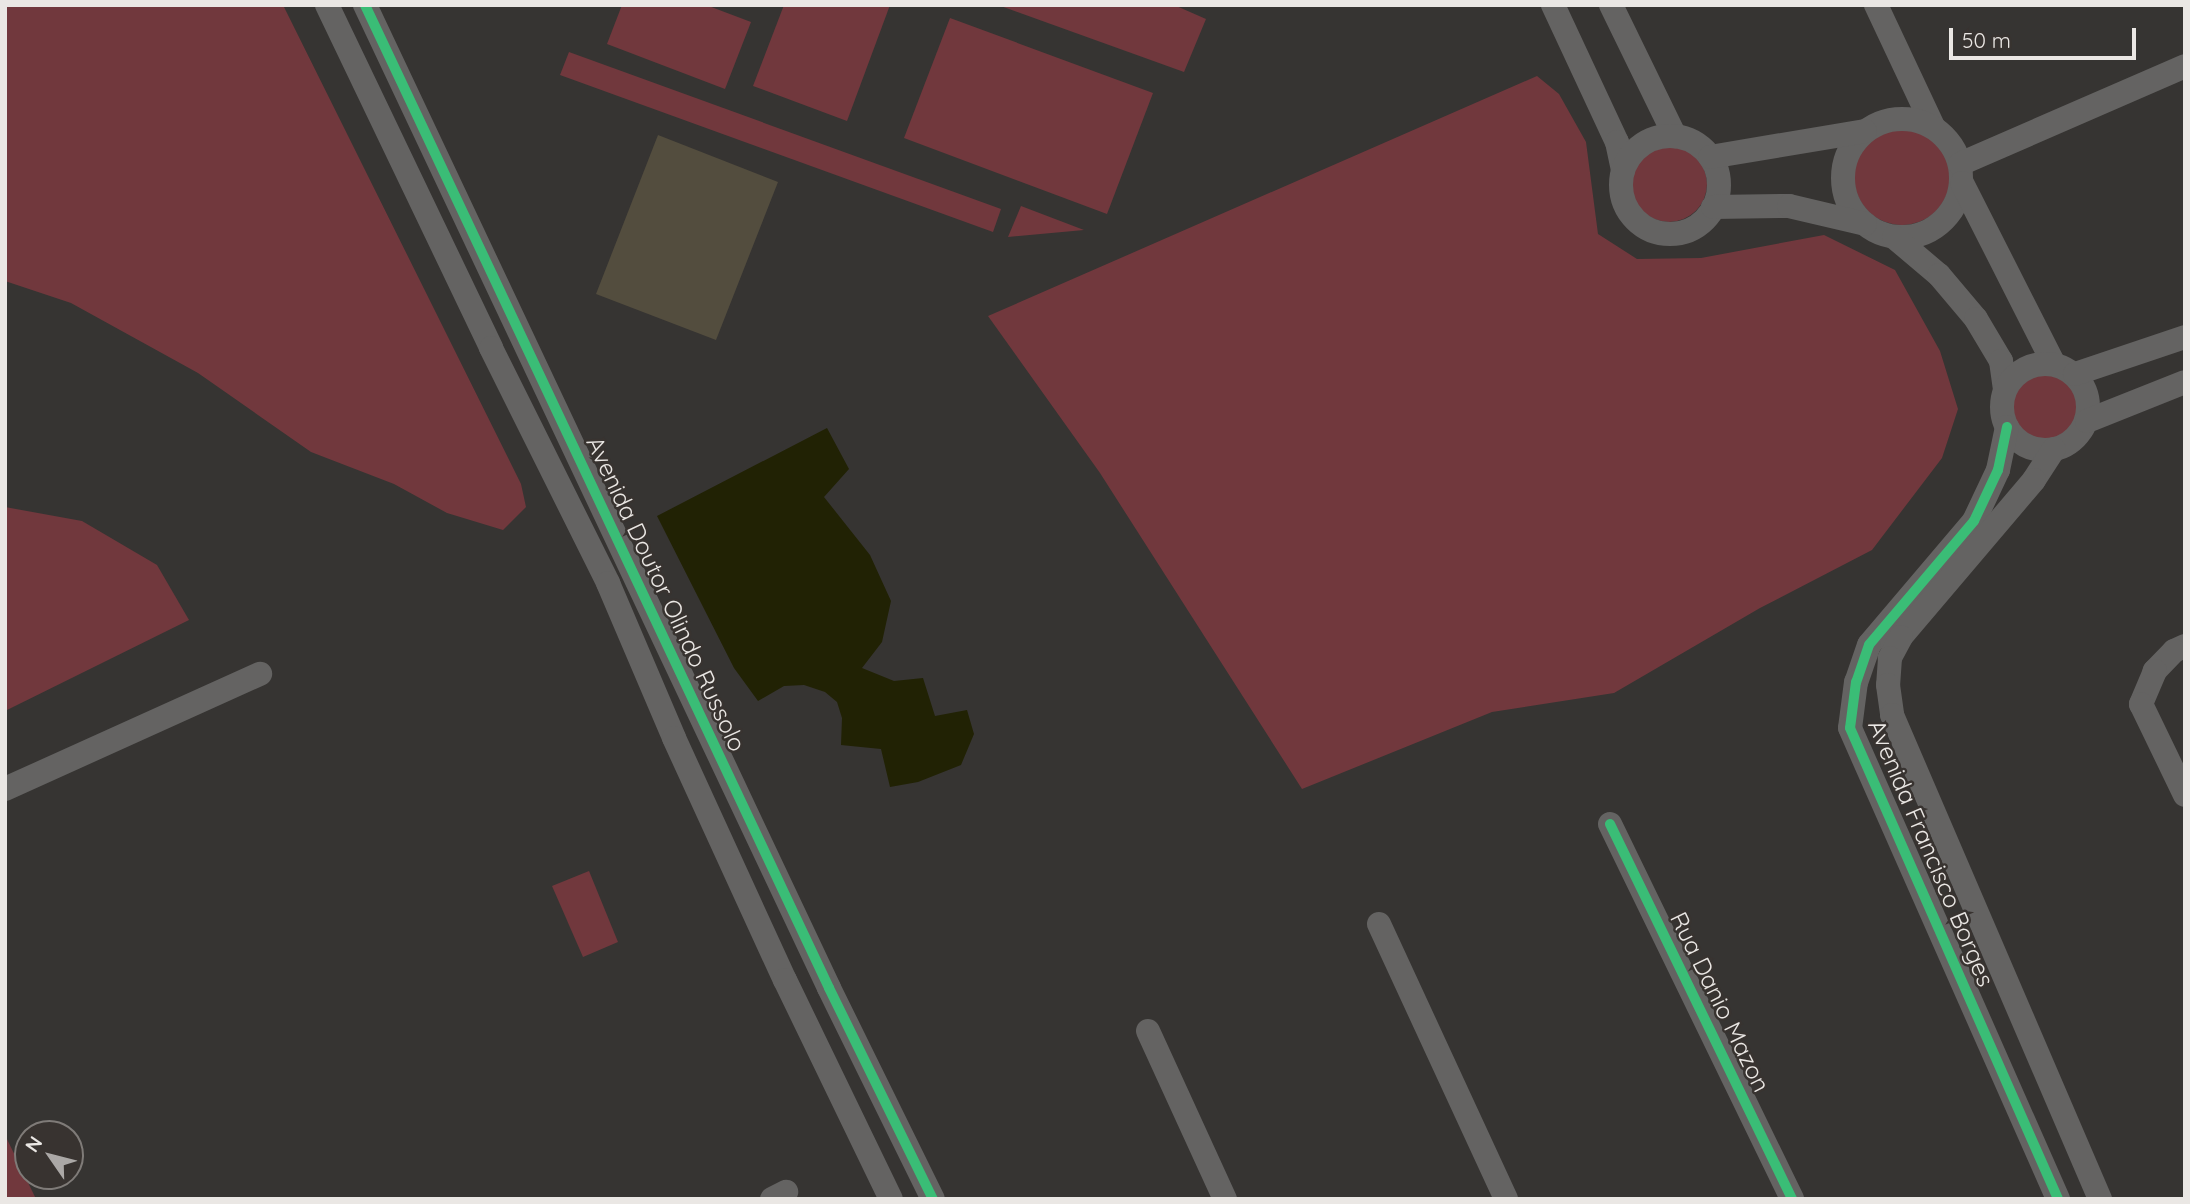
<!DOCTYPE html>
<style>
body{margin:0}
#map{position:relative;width:2190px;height:1204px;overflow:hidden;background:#363432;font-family:Quicksand,sans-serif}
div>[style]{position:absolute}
.green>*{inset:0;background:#71383d}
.round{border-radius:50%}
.water>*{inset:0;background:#212204}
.building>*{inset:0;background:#534d3e}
.minor>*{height:24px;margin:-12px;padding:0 12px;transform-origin:12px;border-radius:12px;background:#646362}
.minor>.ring{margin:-12px;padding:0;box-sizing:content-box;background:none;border:24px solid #646362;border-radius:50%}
.cycleway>*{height:10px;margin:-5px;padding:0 5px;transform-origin:5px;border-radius:5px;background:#3abd76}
span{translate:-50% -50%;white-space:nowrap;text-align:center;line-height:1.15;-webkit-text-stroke:5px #383330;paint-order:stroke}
.street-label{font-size:24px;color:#eae7e4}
.frame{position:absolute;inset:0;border:7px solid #eae7e4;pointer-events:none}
.north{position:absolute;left:14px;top:1120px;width:70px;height:70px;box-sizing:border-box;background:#383330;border:2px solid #7f7b78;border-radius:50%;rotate:305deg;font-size:19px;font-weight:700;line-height:28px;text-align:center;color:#eae7e4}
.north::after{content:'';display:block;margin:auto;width:24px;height:32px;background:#aba8a6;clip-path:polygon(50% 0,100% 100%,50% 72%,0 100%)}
.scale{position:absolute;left:1949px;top:28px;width:187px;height:32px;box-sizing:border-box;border:4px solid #eae7e4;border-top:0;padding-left:9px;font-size:21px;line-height:24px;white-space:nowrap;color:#eae7e4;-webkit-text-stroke:5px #383330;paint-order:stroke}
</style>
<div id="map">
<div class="green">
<div style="clip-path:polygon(5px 5px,283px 5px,521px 484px,526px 507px,503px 530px,447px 513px,394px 484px,311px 452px,198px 373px,71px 303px,5px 281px)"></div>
<div style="clip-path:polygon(622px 5px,706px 5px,751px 22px,725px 89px,607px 44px)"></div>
<div style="clip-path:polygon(784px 5px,890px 5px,847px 121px,753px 86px)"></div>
<div style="clip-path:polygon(998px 5px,1174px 5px,1206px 19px,1184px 72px)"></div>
<div style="clip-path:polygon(950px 18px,1153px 93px,1107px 214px,904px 138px)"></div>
<div style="clip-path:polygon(569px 52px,1001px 209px,993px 232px,560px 75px)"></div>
<div style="clip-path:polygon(1537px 76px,1559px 94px,1586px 142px,1598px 234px,1637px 259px,1701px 258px,1824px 235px,1895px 270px,1940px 351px,1958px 409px,1942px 458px,1872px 550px,1760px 608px,1614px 693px,1492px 712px,1302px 789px,1100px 473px,988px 316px)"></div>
<div class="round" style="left:1854px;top:129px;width:96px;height:96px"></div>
<div class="round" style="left:1631px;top:146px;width:76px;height:76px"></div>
<div style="clip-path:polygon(1021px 206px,1084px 230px,1008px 237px)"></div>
<div class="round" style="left:2013px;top:375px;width:64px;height:64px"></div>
<div style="clip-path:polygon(5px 507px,82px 521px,157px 565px,189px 620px,5px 711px)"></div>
<div style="clip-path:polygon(589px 871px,618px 942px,583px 957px,552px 886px)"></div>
<div style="clip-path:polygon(5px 1135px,36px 1199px,5px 1199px)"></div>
</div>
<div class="water">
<div style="clip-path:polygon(827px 428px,849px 469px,824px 497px,870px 555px,891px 601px,882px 642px,862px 668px,894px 681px,923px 678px,935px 716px,967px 710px,974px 734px,961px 765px,918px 782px,890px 787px,881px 749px,841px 745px,842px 718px,837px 702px,825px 692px,804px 685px,784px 686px,758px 701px,734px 668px,657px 516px)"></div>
</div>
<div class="building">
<div style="clip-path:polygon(658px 135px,778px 182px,716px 340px,596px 294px)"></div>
</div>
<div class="minor">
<div style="left:327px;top:5px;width:380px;rotate:64.4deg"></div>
<div style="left:491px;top:348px;width:263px;rotate:63.5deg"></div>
<div style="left:608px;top:583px;width:168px;rotate:66.9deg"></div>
<div style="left:674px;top:738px;width:266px;rotate:65.4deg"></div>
<div style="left:785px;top:980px;width:243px;rotate:64.2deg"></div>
<div style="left:365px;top:5px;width:1087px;rotate:64.73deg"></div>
<div style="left:829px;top:988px;width:235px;rotate:63.8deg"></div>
<div style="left:1553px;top:5px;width:151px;rotate:65deg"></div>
<div style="left:1617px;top:142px;width:29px;rotate:78deg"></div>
<div style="left:1611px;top:5px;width:146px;rotate:64deg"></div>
<div style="left:1876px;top:5px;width:134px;rotate:64.8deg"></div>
<div class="ring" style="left:1843px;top:119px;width:94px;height:94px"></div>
<div class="ring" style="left:1621px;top:136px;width:74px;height:74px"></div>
<div style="left:1710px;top:157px;width:157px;rotate:-9.5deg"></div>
<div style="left:1960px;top:164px;width:245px;rotate:-23.5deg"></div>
<div style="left:1962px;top:183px;width:203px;rotate:63.1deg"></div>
<div style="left:1713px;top:207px;width:76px;rotate:-0.8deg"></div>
<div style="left:1789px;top:206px;width:78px;rotate:13.3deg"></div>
<div style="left:1894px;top:237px;width:59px;rotate:40.2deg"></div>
<div style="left:1939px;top:275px;width:57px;rotate:49.9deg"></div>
<div style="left:1976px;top:319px;width:49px;rotate:59.2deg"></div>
<div style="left:2001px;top:361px;width:28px;rotate:82deg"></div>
<div class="ring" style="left:2002px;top:364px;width:62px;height:62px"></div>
<div style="left:2075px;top:374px;width:116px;rotate:-18.6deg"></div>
<div style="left:2087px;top:421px;width:105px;rotate:-21.7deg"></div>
<div style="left:2007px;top:427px;width:44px;rotate:101.8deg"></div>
<div style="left:1998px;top:470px;width:56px;rotate:115.2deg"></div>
<div style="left:1974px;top:521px;width:162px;rotate:130.3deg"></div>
<div style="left:1869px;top:645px;width:39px;rotate:109deg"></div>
<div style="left:1856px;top:682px;width:46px;rotate:97.4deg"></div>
<div style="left:1850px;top:728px;width:515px;rotate:66.17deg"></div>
<div style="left:2054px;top:449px;width:37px;rotate:123deg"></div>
<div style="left:2034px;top:480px;width:206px;rotate:130.3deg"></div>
<div style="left:1901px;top:637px;width:24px;rotate:118deg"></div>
<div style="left:1890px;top:658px;width:27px;rotate:94deg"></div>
<div style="left:1888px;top:685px;width:30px;rotate:82deg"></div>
<div style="left:1892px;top:715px;width:527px;rotate:66.74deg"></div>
<div style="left:2185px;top:646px;width:12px;rotate:156deg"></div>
<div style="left:2174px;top:651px;width:28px;rotate:134deg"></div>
<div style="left:2155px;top:671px;width:36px;rotate:113deg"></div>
<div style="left:2141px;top:704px;width:101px;rotate:64.2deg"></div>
<div style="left:5px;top:789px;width:280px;rotate:-24.3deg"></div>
<div style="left:1610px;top:824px;width:417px;rotate:64.1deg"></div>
<div style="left:1379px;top:924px;width:303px;rotate:65.2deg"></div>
<div style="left:1148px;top:1031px;width:185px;rotate:65.4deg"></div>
<div style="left:772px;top:1199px;width:16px;rotate:-27deg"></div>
</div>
<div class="cycleway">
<div style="left:365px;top:5px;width:1087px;rotate:64.73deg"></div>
<div style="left:829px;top:988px;width:235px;rotate:63.8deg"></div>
<div style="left:2007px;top:427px;width:44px;rotate:101.8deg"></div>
<div style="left:1998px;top:470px;width:56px;rotate:115.2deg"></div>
<div style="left:1974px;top:521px;width:162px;rotate:130.3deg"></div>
<div style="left:1869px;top:645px;width:39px;rotate:109deg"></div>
<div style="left:1856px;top:682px;width:46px;rotate:97.4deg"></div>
<div style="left:1850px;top:728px;width:515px;rotate:66.17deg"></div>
<div style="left:1610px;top:824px;width:417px;rotate:64.1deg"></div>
</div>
<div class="street-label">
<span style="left:666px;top:594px;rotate:65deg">Avenida Doutor Olindo Russolo</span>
<span style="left:1931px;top:853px;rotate:67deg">Avenida Francisco Borges</span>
<span style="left:1720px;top:1002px;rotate:64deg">Rua Danio Mazon</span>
</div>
<div class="frame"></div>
<div class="north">N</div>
<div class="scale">50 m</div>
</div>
